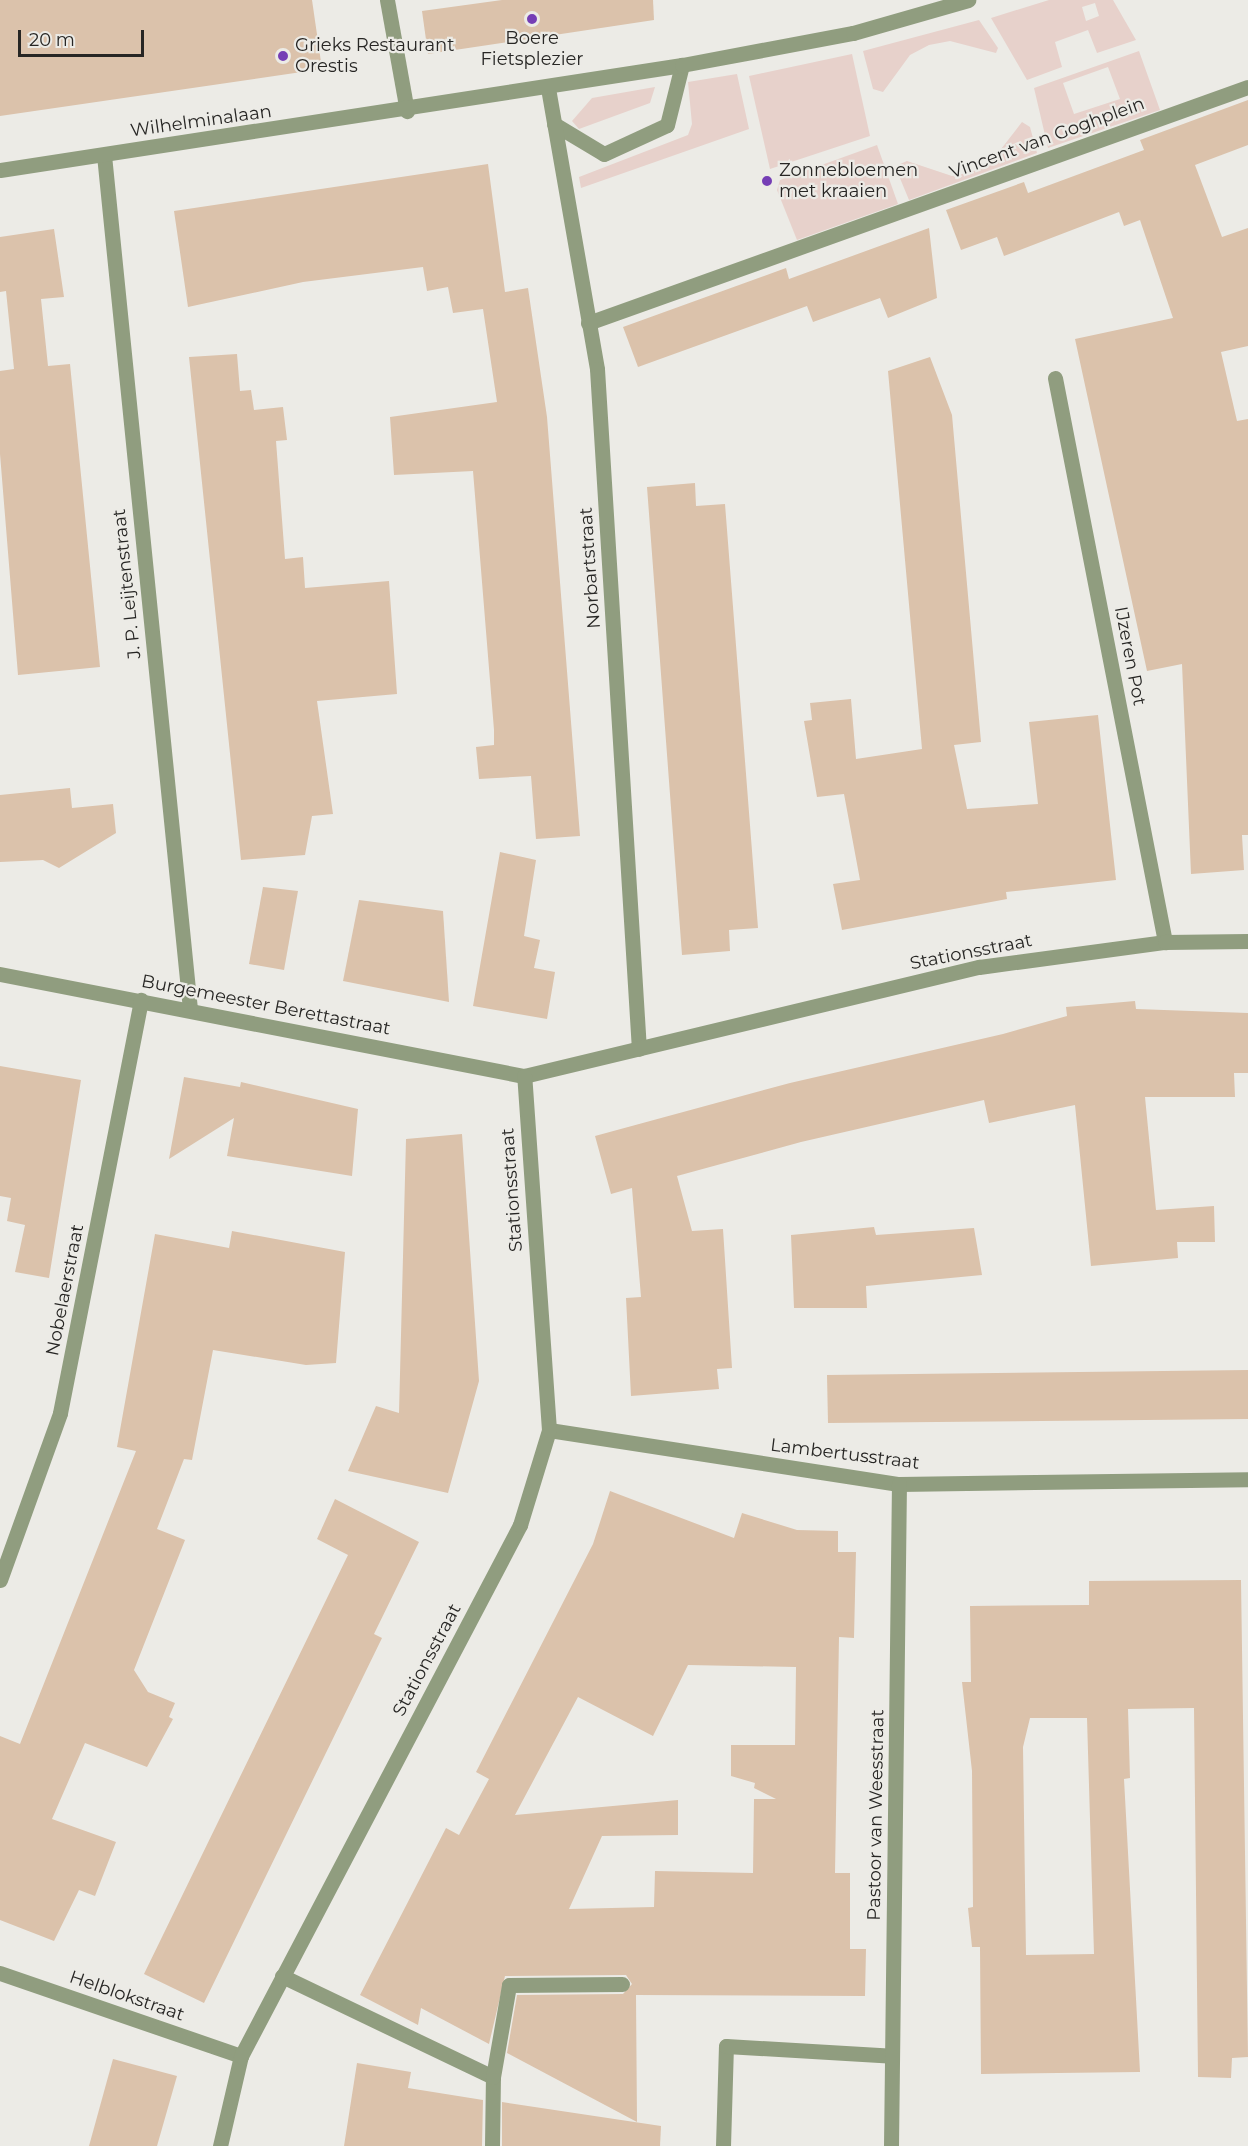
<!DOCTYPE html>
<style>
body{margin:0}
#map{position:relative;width:1248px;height:2146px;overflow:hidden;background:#ecebe6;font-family:Montserrat,sans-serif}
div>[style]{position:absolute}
.green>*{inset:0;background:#e7d1cb}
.building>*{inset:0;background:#dbc2ab}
.service>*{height:15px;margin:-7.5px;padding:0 7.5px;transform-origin:7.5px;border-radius:7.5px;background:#909d7f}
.pedestrian>*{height:15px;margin:-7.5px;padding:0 7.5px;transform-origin:7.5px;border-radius:7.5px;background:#909d7f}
.minor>*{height:15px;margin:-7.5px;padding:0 7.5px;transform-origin:7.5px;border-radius:7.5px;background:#909d7f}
.dots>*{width:16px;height:16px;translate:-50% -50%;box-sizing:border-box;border:3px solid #ecebe6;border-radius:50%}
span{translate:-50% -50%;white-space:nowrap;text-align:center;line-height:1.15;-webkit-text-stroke:4.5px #ecebe6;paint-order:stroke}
.poi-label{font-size:18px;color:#272624}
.left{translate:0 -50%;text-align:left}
.street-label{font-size:18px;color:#272624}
.scale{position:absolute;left:18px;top:30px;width:126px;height:27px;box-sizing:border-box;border:3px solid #272624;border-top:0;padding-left:8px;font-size:18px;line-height:21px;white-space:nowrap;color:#272624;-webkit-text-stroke:4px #ecebe6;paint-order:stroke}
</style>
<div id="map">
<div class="green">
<div style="clip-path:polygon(evenodd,1049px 0,1113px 0,1136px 40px,1097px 53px,1088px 30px,1055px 42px,1062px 67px,1027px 80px,991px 18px,1049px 0,1095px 3px,1099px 16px,1086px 21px,1082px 7px,1095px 3px)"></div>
<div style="clip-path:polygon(979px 20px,998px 48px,996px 53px,950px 41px,929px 45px,910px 55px,883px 92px,873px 89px,863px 51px)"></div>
<div style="clip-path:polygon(evenodd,1139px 51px,1160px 110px,1048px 148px,1034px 88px,1139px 51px,1108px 67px,1120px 99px,1074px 114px,1063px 83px,1108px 67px)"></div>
<div style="clip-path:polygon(852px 54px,870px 136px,770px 169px,749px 76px)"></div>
<div style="clip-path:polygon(737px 74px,749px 129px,581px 188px,579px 177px,688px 135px,692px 124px,688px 82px)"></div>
<div style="clip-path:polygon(655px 87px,650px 103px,579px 129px,572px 121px,592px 98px)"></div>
<div style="clip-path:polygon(1022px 122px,1030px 127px,1037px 153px,909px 200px,897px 171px,900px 164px,907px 161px,952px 176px,972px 172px,991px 162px)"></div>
<div style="clip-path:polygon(877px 145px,898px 204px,797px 240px,777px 190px,780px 180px)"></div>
</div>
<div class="building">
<div style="clip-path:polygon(0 0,312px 0,322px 69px,0 116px)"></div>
<div style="clip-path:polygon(502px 0,653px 0,654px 20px,428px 54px,422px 11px)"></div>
<div style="clip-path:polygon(1248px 100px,1248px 145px,1195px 165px,1222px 237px,1248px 228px,1248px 346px,1221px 352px,1237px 421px,1248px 419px,1248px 835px,1242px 835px,1244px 870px,1191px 874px,1182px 664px,1147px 671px,1075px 339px,1173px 318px,1140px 220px,1124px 226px,1119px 212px,1004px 256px,997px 237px,961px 250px,946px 210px,1024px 182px,1028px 193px,1144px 150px,1140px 140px)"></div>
<div style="clip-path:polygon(488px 164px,505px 292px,528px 288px,547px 417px,580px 836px,536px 839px,531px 776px,479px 779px,476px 747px,494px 745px,494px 730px,473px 471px,394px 475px,390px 417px,497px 402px,483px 309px,453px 313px,448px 287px,427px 291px,423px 267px,303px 282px,188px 307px,174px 211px)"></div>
<div style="clip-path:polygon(929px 228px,937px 298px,888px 318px,880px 298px,813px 322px,807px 306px,638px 367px,623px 327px,786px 268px,789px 279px)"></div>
<div style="clip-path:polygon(54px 229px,64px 297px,41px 299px,48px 366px,70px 364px,100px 667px,18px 675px,0 454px,0 371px,14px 369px,6px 291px,0 292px,0 237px)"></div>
<div style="clip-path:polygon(237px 354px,240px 391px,251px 390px,254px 410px,283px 407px,287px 440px,276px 441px,285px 559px,303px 557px,305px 588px,389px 581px,397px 694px,317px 701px,333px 814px,312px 816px,305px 855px,241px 860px,189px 357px)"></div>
<div style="clip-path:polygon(930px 357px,952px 415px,981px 742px,954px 745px,967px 809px,1038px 804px,1029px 722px,1098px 715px,1116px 880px,1006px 892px,1007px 899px,842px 930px,833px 884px,860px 880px,844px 794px,817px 797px,804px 721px,812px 720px,810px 703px,851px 699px,856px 759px,922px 749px,888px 371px)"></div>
<div style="clip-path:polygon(695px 483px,696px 506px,725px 504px,758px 928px,729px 930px,730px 951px,682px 955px,647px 487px)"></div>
<div style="clip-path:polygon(70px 788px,72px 808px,113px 804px,116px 833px,59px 868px,43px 860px,0 862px,0 795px)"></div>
<div style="clip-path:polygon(500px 852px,536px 860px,524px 936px,540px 940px,534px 968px,555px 972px,547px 1019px,473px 1006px)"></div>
<div style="clip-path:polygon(263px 887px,298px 891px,284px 970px,249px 964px)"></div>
<div style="clip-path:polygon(359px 900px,443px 911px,449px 1002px,343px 981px)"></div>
<div style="clip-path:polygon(1135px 1001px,1136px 1009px,1248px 1013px,1248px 1073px,1234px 1073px,1235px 1097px,1145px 1097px,1156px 1210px,1214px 1206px,1215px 1242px,1177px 1242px,1178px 1258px,1091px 1266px,1075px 1105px,989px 1123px,984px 1100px,801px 1142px,677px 1176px,692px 1231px,723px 1229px,732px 1368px,717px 1369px,719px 1389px,631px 1396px,626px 1298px,641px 1297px,632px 1188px,611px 1194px,595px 1136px,790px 1083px,1003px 1034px,1067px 1016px,1066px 1007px)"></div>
<div style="clip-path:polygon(0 1066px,81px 1080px,49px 1278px,15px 1272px,25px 1225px,7px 1221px,11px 1198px,0 1196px)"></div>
<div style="clip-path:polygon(184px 1077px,240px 1087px,241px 1082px,358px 1109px,352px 1176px,227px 1156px,234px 1118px,169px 1159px)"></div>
<div style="clip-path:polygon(462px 1134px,479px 1381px,448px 1493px,348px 1471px,376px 1406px,399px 1413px,406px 1139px)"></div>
<div style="clip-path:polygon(874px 1227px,876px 1235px,974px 1228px,982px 1275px,866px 1286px,867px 1308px,794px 1308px,791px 1235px)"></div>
<div style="clip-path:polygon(232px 1231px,345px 1252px,336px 1363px,306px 1365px,213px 1350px,192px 1460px,184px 1459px,157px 1529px,185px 1540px,134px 1670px,148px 1692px,175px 1703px,169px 1717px,173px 1719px,147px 1767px,85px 1743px,52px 1819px,116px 1842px,95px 1896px,79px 1890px,54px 1941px,0 1920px,0 1736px,20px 1744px,136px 1451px,117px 1447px,155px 1234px,229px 1248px)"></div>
<div style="clip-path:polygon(1248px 1370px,1248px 1419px,828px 1423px,827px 1375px)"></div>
<div style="clip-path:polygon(evenodd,610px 1491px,734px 1538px,742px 1513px,797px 1530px,838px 1531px,838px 1552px,856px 1552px,854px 1638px,839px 1637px,835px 1873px,850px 1873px,850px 1949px,866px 1949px,865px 1996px,636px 1995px,637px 2122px,507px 2053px,517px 1995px,623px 1994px,632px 1984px,626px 1975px,505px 1976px,489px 2044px,421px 2008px,418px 2025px,360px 1995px,446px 1828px,459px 1835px,489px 1779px,476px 1772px,593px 1544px,610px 1491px,688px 1665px,796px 1667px,795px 1745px,731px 1745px,731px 1776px,755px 1783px,754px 1788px,776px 1799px,754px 1799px,753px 1873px,655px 1871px,654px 1907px,569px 1909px,602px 1836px,678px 1835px,678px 1800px,515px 1815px,578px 1697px,653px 1736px,688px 1665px)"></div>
<div style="clip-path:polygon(335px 1499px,419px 1542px,374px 1634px,382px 1638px,204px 2003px,144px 1974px,348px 1555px,317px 1539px)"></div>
<div style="clip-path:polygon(evenodd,1241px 1580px,1248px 2057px,1232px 2058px,1231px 2078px,1198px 2077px,1194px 1708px,1128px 1709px,1130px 1778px,1124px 1779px,1140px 2072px,981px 2074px,980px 1947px,972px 1947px,968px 1908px,973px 1907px,972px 1771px,962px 1682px,971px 1682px,970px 1606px,1089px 1605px,1089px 1581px,1241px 1580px,1030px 1718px,1087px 1718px,1094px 1954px,1026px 1955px,1023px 1747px,1030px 1718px)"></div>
<div style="clip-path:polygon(113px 2059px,177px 2076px,157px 2146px,89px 2146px)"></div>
<div style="clip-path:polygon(357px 2063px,411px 2072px,408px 2088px,483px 2100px,482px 2146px,344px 2146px)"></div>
<div style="clip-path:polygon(502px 2102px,661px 2126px,660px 2146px,502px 2146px)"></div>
</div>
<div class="service">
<div style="left:554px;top:124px;width:58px;rotate:31deg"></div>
<div style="left:604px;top:154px;width:69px;rotate:-24.7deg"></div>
<div style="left:667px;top:125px;width:62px;rotate:-76deg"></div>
<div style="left:723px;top:2146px;width:100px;rotate:-88.3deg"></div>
<div style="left:726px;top:2046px;width:166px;rotate:3.4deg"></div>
</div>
<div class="pedestrian">
<div style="left:588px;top:323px;width:701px;rotate:-19.68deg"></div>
</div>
<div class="minor">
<div style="left:387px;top:0;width:113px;rotate:79.8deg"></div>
<div style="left:548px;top:88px;width:285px;rotate:80.1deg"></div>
<div style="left:597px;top:369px;width:681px;rotate:86.47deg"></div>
<div style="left:104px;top:155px;width:858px;rotate:84.25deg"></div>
<div style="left:0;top:170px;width:690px;rotate:-8.75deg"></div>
<div style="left:682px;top:65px;width:174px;rotate:-10.6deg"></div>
<div style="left:853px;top:33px;width:120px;rotate:-16deg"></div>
<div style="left:1055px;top:378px;width:575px;rotate:78.96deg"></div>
<div style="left:0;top:974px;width:534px;rotate:11.02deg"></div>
<div style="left:524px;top:1076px;width:468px;rotate:-13.5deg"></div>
<div style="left:979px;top:967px;width:188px;rotate:-7.7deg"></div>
<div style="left:1165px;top:942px;width:83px;rotate:-0.7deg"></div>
<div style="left:549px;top:1430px;width:354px;rotate:8.8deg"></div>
<div style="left:899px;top:1484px;width:349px;rotate:-0.8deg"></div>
<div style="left:0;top:1580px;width:177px;rotate:-70.2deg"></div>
<div style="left:60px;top:1413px;width:421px;rotate:-78.9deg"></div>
<div style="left:0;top:1973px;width:255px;rotate:19deg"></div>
<div style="left:282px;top:1976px;width:234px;rotate:25.6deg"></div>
<div style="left:220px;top:2146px;width:92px;rotate:-76.9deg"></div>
<div style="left:241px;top:2056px;width:600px;rotate:-62.28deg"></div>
<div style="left:520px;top:1525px;width:99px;rotate:-73deg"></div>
<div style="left:549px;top:1430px;width:355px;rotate:-94deg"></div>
<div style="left:492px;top:2146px;width:69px;rotate:-89.2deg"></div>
<div style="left:493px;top:2077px;width:93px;rotate:-80.1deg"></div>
<div style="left:509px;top:1985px;width:113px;rotate:-0.5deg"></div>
<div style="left:891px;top:2146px;width:662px;rotate:-89.31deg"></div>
</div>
<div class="dots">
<div style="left:532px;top:19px;background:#753eb5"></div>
<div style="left:283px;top:56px;background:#753eb5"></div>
<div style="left:767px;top:181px;background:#753eb5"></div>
</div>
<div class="poi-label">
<span style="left:532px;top:49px">Boere<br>Fietsplezier</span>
<span class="left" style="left:295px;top:56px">Grieks Restaurant<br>Orestis</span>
<span class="left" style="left:779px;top:181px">Zonnebloemen<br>met kraaien</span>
</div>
<div class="street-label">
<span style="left:201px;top:121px;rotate:-8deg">Wilhelminalaan</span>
<span style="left:1047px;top:138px;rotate:-20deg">Vincent van Goghplein</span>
<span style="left:590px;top:568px;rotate:-94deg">Norbartstraat</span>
<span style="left:127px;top:584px;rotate:-96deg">J. P. Leijtenstraat</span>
<span style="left:1130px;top:656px;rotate:79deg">IJzeren Pot</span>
<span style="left:971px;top:952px;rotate:-11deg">Stationsstraat</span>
<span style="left:266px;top:1005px;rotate:11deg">Burgemeester Berettastraat</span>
<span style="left:512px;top:1190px;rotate:-94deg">Stationsstraat</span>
<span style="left:65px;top:1290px;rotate:-79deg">Nobelaerstraat</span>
<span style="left:845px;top:1454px;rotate:7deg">Lambertusstraat</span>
<span style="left:427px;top:1660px;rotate:-62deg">Stationsstraat</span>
<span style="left:876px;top:1815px;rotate:-89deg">Pastoor van Weesstraat</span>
<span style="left:127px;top:1996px;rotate:19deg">Helblokstraat</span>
</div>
<div class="scale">20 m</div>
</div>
